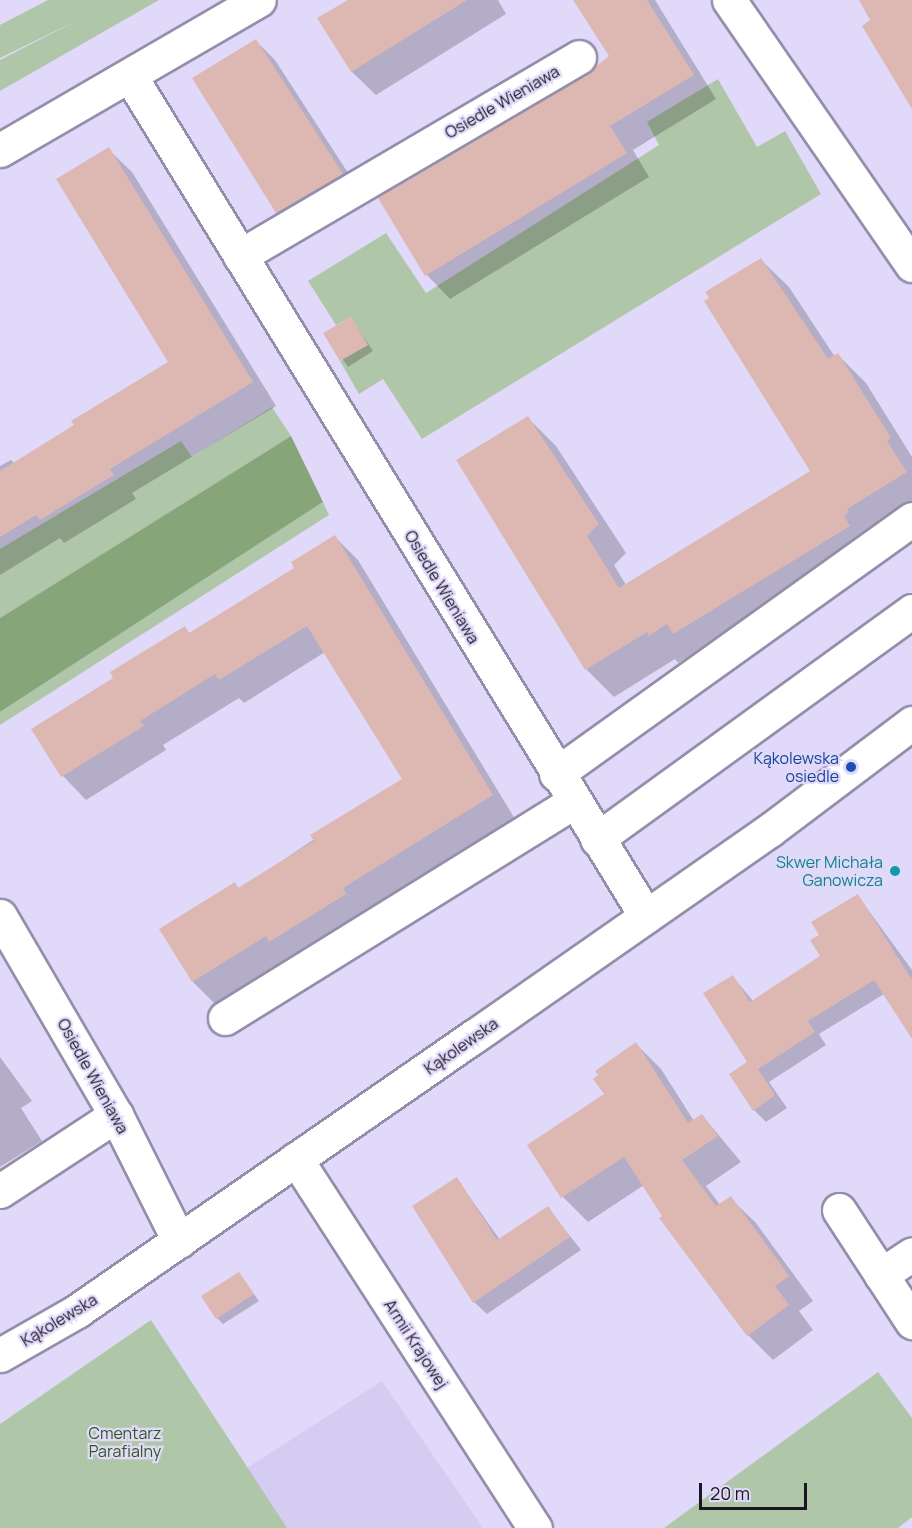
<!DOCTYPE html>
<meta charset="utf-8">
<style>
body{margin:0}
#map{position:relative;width:912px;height:1528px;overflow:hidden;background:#e1d9f9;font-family:Manrope,sans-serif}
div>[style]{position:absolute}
.built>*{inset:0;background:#d5ccf2}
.green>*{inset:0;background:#b0c6a8}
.forest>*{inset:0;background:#86a67a}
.shadow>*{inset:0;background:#0003}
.building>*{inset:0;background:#ddb8b3}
.roads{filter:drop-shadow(2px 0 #958eab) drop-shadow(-2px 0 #958eab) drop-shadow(0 2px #958eab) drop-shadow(0 -2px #958eab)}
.minor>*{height:33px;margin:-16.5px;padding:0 16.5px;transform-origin:16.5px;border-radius:16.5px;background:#fff}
.dots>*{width:16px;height:16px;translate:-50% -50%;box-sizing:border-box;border:3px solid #e1d9f9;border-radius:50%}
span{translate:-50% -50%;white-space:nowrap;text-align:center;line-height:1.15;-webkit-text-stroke:4.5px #e1d9f9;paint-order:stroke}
.street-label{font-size:16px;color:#1a1722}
.transit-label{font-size:16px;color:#164399}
.right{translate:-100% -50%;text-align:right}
.culture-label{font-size:16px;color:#0d838f}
.park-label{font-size:16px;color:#2f591c}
.scale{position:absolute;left:699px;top:1483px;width:108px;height:27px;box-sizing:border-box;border:3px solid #1a1722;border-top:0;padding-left:8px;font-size:18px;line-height:21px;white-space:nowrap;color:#1a1722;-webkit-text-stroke:4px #e1d9f9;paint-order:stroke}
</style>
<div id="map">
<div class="built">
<div style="clip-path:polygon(382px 1381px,483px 1528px,286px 1528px,247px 1468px)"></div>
</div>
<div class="green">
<div style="clip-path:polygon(48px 0,159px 0,0 91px,0 60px,80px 19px,0 58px,0 25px)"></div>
<div style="clip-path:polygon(718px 79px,757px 147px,785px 131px,821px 194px,422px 439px,383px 379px,359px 394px,340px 361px,367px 344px,351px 317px,336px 325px,308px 281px,386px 233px,426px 293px,659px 145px,647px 122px)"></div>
<div style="clip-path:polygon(272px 407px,291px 436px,0 618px,0 549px,181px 441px,192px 457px)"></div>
<div style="clip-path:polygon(323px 502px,329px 515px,0 725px,0 712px)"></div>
<div style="clip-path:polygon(151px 1320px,287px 1528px,0 1528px,0 1424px)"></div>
<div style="clip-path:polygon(878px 1372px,912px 1418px,912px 1517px,898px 1528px,664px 1528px)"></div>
</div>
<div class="forest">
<div style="clip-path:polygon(291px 436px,323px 502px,0 712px,0 618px)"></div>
</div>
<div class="shadow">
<div style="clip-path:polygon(349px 0,498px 0,506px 14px,376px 95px,352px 72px,319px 19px)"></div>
<div style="clip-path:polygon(575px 0,655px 0,716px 99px,633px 150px,649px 177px,450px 299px,427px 275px,380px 198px,589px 74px,611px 57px)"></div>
<div style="clip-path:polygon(256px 41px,275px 60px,361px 193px,296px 231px,277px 212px)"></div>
<div style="clip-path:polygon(108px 149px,132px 172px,276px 406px,132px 493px,136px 499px,64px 543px,60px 538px,0 575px,0 466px,11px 460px,15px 464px,170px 362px)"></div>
<div style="clip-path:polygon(761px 260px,789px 287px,835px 357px,838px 355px,866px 383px,912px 457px,912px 514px,702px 661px,694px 653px,678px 663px,675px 659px,614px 697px,586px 669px,528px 418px,556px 446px,626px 553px,614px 565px,626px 585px,812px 471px)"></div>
<div style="clip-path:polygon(351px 318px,373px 351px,348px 367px,325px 334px)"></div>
<div style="clip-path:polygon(335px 537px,358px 560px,515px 819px,216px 1005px,193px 982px,234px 884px,240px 889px,404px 779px,325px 652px,244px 703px,239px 698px,163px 745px,166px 750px,86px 800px,63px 776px,33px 729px,115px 678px,184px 628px,190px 634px,296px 568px)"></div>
<div style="clip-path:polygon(858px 896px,912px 970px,912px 1025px,884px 994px,819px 1034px,826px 1045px,769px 1082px,787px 1108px,766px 1122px,754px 1110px,733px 977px,753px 1001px,822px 957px,821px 935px)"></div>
<div style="clip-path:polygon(636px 1044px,661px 1069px,694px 1121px,702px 1115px,741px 1162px,706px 1186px,720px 1205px,730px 1198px,756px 1223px,813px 1301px,799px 1311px,813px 1330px,773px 1360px,748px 1335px,644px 1185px,588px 1222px,563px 1197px,529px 1145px,606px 1095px)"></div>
<div style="clip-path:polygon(0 1057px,32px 1101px,21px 1108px,42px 1141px,0 1167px)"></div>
<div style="clip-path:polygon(457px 1179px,500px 1240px,548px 1208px,581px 1250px,487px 1314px,474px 1302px)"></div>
<div style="clip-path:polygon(239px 1274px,259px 1301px,223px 1324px,217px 1318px)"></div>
</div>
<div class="building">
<div style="clip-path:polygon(348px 0,467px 0,351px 72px,317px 18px)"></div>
<div style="clip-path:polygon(573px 0,647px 0,694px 75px,610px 126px,627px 153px,425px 276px,378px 198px,588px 73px,609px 56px)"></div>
<div style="clip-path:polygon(859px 0,912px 0,912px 109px,862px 26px,870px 20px)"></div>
<div style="clip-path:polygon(256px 39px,343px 174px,276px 213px,192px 78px)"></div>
<div style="clip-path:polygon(109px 147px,253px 382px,110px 469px,114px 475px,40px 520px,36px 515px,0 537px,0 471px,74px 425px,71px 421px,168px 362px,56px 179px)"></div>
<div style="clip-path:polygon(761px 258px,828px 359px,838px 353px,891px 438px,887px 441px,907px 472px,847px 509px,849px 512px,844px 516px,850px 526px,673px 634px,667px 624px,649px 636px,647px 632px,585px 670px,456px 460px,528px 416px,599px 524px,587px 536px,619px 588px,810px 471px,704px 301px,709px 298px,705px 292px)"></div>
<div style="clip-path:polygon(351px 317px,368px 345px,340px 361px,323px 333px)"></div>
<div style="clip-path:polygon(335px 535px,493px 795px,343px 888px,346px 894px,269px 942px,266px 936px,192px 982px,159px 929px,235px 882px,238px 888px,314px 841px,310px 835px,402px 779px,307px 626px,219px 680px,215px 674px,140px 721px,144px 726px,61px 777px,31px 729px,113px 678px,110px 672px,185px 626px,189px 633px,294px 568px,291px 562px)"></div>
<div style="clip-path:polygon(858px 894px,912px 980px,912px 1039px,874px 980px,808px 1021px,815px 1032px,758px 1069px,775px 1095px,753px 1111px,729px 1074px,747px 1062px,703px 993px,733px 975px,750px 1002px,820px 956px,810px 940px,819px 935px,811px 922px)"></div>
<div style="clip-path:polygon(636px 1042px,688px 1123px,702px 1114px,718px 1136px,682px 1160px,716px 1206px,731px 1196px,789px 1276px,775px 1286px,789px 1305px,747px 1336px,659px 1218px,662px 1216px,624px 1157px,561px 1198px,527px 1145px,604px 1094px,593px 1079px,598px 1075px,595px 1071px)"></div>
<div style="clip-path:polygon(457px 1177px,497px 1240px,548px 1206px,570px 1237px,473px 1303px,412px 1206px)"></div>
<div style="clip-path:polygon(239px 1272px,254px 1294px,216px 1319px,201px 1296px)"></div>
</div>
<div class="roads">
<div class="minor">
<div style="left:729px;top:0;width:322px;rotate:55.4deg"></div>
<div style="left:130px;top:76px;width:986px;rotate:58.44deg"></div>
<div style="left:0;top:150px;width:299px;rotate:-30.1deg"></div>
<div style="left:240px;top:256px;width:393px;rotate:-30.4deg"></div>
<div style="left:556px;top:774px;width:438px;rotate:-35.6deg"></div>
<div style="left:597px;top:839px;width:389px;rotate:-35.9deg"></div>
<div style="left:0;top:916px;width:230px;rotate:59.8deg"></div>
<div style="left:116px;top:1115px;width:141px;rotate:63.4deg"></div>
<div style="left:225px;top:1018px;width:410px;rotate:-31.8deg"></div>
<div style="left:296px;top:1159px;width:440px;rotate:57.1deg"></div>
<div style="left:0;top:1191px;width:139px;rotate:-33.2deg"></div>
<div style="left:839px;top:1210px;width:134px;rotate:56.9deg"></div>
<div style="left:881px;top:1275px;width:37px;rotate:-34deg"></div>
<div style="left:0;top:1355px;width:89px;rotate:-29.7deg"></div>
<div style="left:77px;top:1311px;width:482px;rotate:-34.7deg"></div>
<div style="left:473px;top:1037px;width:362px;rotate:-34.9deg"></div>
<div style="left:770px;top:830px;width:178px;rotate:-37deg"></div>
</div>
</div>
<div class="dots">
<div style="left:851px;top:767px;background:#1a4fb4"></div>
<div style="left:895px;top:871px;background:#0f9aa8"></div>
</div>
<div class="street-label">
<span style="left:502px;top:102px;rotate:-30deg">Osiedle Wieniawa</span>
<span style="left:442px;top:587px;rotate:59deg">Osiedle Wieniawa</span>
<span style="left:461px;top:1046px;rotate:-35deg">Kąkolewska</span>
<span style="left:93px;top:1076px;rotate:61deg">Osiedle Wieniawa</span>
<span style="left:59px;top:1320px;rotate:-31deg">Kąkolewska</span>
<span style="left:416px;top:1344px;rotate:57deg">Armii Krajowej</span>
</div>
<div class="transit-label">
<span class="right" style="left:839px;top:767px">Kąkolewska<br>osiedle</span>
</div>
<div class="culture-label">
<span class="right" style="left:883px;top:871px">Skwer Michała<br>Ganowicza</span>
</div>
<div class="park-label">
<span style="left:125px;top:1442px">Cmentarz<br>Parafialny</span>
</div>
<div class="scale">20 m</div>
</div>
